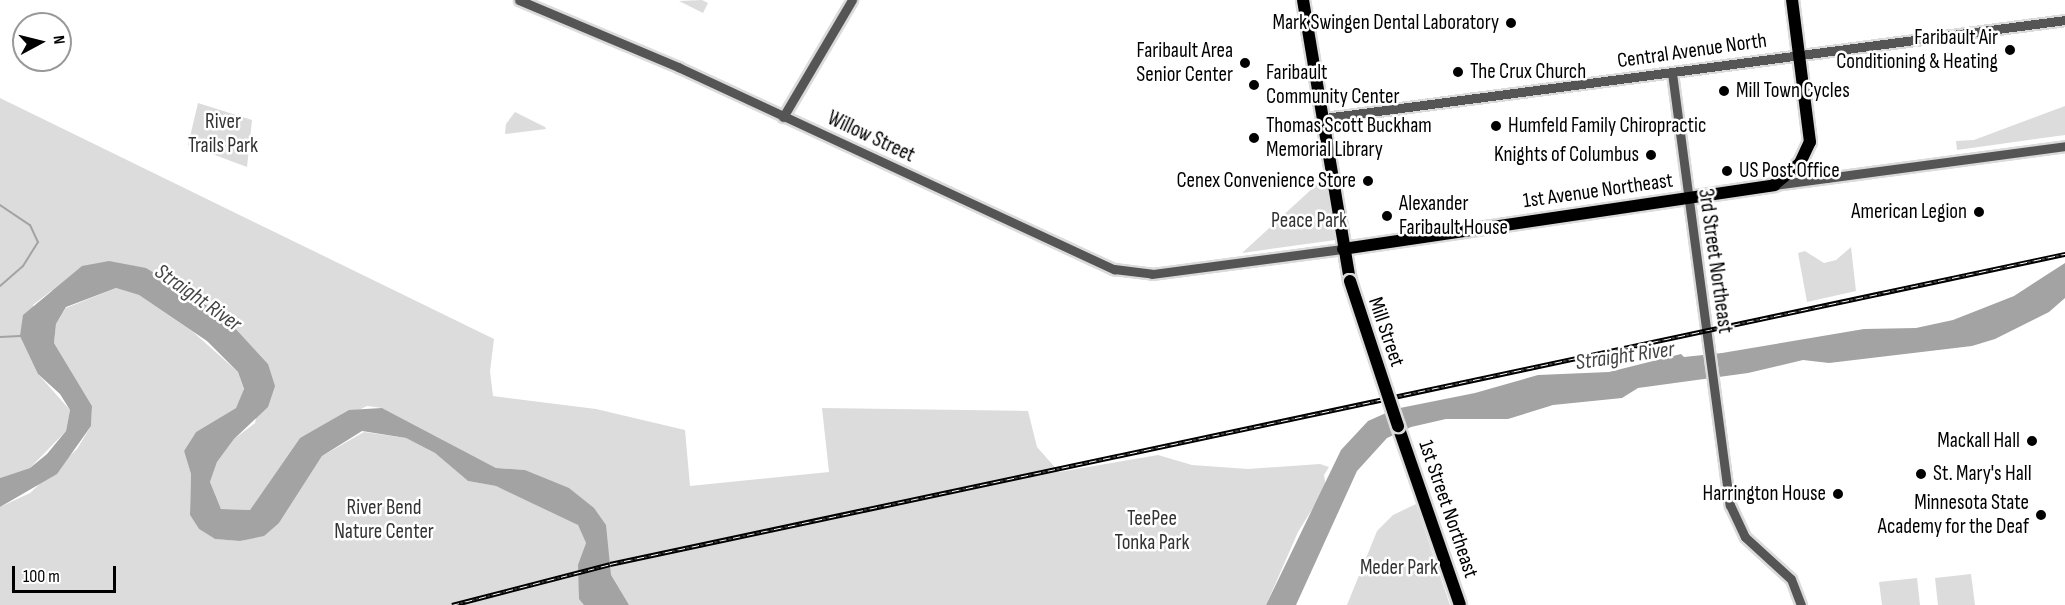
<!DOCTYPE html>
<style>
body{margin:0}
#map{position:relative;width:2065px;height:605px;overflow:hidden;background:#fff;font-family:"Sofia Sans Condensed",sans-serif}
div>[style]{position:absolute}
.green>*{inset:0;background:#dcdcdc}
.water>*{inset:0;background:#a3a3a3}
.stream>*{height:2px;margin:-1px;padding:0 1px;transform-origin:1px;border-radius:1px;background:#a3a3a3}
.roads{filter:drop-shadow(2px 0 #dbdbdb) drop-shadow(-2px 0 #dbdbdb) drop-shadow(0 2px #dbdbdb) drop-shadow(0 -2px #dbdbdb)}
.minor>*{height:9px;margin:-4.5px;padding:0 4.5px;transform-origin:4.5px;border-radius:4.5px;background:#555}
.major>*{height:12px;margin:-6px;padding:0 6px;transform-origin:6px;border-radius:6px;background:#000}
.rail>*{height:4.5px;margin-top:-2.25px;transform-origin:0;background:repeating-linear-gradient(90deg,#fff 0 7px,#000 0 14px);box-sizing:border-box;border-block:2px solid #000}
.bridges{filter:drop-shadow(2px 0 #dbdbdb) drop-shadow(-2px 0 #dbdbdb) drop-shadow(0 2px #dbdbdb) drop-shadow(0 -2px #dbdbdb)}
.major-bridge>*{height:12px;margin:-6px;padding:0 6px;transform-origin:6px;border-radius:6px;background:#000}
.dots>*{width:16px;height:16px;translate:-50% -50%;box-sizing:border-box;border:3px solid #fff;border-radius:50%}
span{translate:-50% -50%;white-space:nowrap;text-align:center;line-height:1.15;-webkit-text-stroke:5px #fff;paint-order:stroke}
.poi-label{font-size:21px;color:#000}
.right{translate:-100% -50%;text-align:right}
.left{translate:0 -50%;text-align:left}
.street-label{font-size:21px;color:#000}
.park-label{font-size:21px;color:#333}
.water-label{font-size:22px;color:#444;font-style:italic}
.north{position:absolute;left:12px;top:12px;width:60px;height:60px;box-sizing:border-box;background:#fff;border:2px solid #999;border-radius:50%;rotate:83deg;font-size:16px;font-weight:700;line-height:24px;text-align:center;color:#000}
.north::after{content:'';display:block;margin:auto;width:21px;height:27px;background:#000;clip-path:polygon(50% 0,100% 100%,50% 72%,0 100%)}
.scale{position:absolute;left:12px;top:566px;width:104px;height:27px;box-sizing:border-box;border:3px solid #000;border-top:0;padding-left:8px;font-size:18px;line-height:21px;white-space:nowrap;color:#000;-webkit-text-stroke:4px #fff;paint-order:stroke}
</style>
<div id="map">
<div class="green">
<div style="clip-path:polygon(702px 0,708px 3px,703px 13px,679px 1px)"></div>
<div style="clip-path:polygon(0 98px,494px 339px,490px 371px,493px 396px,596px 409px,685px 430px,690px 486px,829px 472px,822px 408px,1028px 411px,1037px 447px,1059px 472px,1158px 455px,1192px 465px,1248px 469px,1320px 464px,1329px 467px,1324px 475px,1326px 487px,1298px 532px,1266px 605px,0 605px,0 507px,30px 493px,77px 449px,91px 426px,92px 406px,54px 343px,56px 324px,66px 308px,116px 288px,139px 295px,192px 331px,238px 372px,244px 390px,236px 408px,196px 432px,184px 451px,191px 474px,190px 515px,199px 529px,215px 539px,241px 541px,279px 523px,322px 456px,364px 432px,406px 438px,435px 453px,468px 481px,496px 486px,559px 513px,578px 525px,586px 543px,579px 565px,608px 554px,546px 479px,525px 470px,496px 468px,382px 408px,367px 406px,300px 438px,250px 510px,221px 509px,210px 482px,217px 462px,234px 439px,255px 423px,268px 364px,224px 316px,169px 280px,51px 291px,33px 305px,38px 374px,70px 410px,66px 431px,30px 468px,0 478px)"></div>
<div style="clip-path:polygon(198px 103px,252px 120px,247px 167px,188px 145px)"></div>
<div style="clip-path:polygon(2065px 106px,2065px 135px,1957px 150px,1956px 141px,1974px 140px)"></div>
<div style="clip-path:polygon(515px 112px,545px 127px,546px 129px,505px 134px,506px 124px)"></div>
<div style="clip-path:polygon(1326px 176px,1335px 240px,1242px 253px)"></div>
<div style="clip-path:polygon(1851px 247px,1856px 291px,1807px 302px,1798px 253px,1805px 251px,1824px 263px,1836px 260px)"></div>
<div style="clip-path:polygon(1416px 504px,1450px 605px,1347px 605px,1377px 531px,1393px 515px)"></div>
<div style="clip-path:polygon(1971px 574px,1975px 605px,1938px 605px,1935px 578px)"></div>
<div style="clip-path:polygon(1917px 578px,1920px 605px,1882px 605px,1879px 582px)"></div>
</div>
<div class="water">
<div style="clip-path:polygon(109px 261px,146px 268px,224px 316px,268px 364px,275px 386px,268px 407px,234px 439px,217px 462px,210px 482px,221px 509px,250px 510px,300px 438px,349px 410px,382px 408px,496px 468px,525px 470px,569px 488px,594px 508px,606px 525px,611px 575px,629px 605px,584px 605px,579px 599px,578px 565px,586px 543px,578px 525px,496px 486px,468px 481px,435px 453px,406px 438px,362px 431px,322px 456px,279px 523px,264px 536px,240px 541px,215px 539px,199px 529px,190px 515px,191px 474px,184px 451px,196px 432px,236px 408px,244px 389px,238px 372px,207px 341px,139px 295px,116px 288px,66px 307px,56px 324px,54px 343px,92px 406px,91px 426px,57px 474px,0 507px,0 478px,30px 468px,47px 454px,66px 431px,70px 410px,60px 394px,38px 374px,20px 336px,23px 315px,82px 266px)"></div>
<div style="clip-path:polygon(2065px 263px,2065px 298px,2049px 312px,1995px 339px,1972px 346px,1829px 363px,1803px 360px,1748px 373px,1638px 388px,1622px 398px,1553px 405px,1508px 419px,1446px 419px,1411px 427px,1387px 438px,1357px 471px,1296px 605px,1266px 605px,1341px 450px,1368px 421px,1395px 409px,1475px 393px,1538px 375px,1609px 372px,1681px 354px,1684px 357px,1722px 353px,1864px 329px,1916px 328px,1953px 320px,2014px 296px)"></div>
</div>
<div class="stream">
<div style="left:0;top:205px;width:36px;rotate:34deg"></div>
<div style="left:30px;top:225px;width:19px;rotate:65deg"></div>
<div style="left:38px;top:242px;width:28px;rotate:122deg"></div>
<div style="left:23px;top:266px;width:30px;rotate:139deg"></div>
<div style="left:0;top:337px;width:20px;rotate:-3deg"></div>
</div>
<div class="roads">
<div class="minor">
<div style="left:519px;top:0;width:173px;rotate:22.8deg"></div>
<div style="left:678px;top:67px;width:481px;rotate:24.9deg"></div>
<div style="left:1114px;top:269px;width:38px;rotate:7deg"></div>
<div style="left:1152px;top:274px;width:193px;rotate:-7.5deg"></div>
<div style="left:1672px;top:73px;width:436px;rotate:82.4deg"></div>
<div style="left:1730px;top:505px;width:35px;rotate:65deg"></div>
<div style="left:1745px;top:537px;width:62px;rotate:42.4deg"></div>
<div style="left:1791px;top:579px;width:28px;rotate:69deg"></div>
<div style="left:783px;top:117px;width:136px;rotate:-59.5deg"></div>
<div style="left:1325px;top:118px;width:746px;rotate:-7.54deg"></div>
<div style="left:1800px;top:163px;width:31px;rotate:29deg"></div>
<div style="left:1774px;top:185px;width:294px;rotate:-7.6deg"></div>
</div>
<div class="major">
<div style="left:1303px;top:0;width:285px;rotate:80.5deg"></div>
<div style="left:1343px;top:249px;width:436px;rotate:-8.4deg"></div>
<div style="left:1774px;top:185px;width:34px;rotate:-40deg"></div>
<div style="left:1800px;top:163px;width:23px;rotate:-65deg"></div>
<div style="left:1810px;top:142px;width:143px;rotate:-97.2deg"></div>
<div style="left:1398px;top:426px;width:189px;rotate:70.9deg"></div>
</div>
</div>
<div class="rail">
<div style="left:452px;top:605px;width:163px;rotate:-14.5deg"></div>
<div style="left:610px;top:564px;width:1488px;rotate:-12.03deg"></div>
</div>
<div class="bridges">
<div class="major-bridge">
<div style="left:1350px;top:281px;width:153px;rotate:71.7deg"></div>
</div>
</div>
<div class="dots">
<div style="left:1511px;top:23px;background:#000"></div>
<div style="left:2010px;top:50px;background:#000"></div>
<div style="left:1245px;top:63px;background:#000"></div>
<div style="left:1458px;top:72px;background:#000"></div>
<div style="left:1254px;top:85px;background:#000"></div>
<div style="left:1724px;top:91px;background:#000"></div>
<div style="left:1496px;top:126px;background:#000"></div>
<div style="left:1254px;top:138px;background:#000"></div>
<div style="left:1651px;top:155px;background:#000"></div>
<div style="left:1727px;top:171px;background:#000"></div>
<div style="left:1368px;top:181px;background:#000"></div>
<div style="left:1979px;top:212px;background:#000"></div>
<div style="left:1387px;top:216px;background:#000"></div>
<div style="left:2032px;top:441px;background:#000"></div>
<div style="left:1921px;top:474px;background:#000"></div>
<div style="left:1838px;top:494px;background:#000"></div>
<div style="left:2041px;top:515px;background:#000"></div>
</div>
<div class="poi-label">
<span class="right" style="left:1499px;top:23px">Mark Swingen Dental Laboratory</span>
<span class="right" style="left:1998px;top:50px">Faribault Air<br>Conditioning &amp; Heating</span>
<span class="right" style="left:1233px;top:63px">Faribault Area<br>Senior Center</span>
<span class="left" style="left:1470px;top:72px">The Crux Church</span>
<span class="left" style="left:1266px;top:85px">Faribault<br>Community Center</span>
<span class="left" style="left:1736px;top:91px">Mill Town Cycles</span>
<span class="left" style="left:1266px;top:138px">Thomas Scott Buckham<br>Memorial Library</span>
<span class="left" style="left:1508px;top:126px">Humfeld Family Chiropractic</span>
<span class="right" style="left:1639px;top:155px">Knights of Columbus</span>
<span class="left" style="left:1739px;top:171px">US Post Office</span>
<span class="right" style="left:1356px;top:181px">Cenex Convenience Store</span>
<span class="left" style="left:1399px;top:216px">Alexander<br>Faribault House</span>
<span class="right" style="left:1967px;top:212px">American Legion</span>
<span class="right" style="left:2020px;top:441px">Mackall Hall</span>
<span class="left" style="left:1933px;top:474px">St. Mary's Hall</span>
<span class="right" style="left:1826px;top:494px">Harrington House</span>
<span class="right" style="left:2029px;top:515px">Minnesota State<br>Academy for the Deaf</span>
</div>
<div class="street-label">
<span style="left:1692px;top:51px;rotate:-8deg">Central Avenue North</span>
<span style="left:871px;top:137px;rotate:25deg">Willow Street</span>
<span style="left:1598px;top:191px;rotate:-8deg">1st Avenue Northeast</span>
<span style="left:1715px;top:261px;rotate:82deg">3rd Street Northeast</span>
<span style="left:1386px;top:332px;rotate:71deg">Mill Street</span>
<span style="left:1448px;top:509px;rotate:71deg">1st Street Northeast</span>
</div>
<div class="park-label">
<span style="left:223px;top:134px">River<br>Trails Park</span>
<span style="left:1309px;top:221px">Peace Park</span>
<span style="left:384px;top:520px">River Bend<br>Nature Center</span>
<span style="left:1152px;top:531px">TeePee<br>Tonka Park</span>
<span style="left:1399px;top:568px">Meder Park</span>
</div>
<div class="water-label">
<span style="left:198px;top:298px;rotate:35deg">Straight River</span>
<span style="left:1625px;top:356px;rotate:-8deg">Straight River</span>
</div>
<div class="north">N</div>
<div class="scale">100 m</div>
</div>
